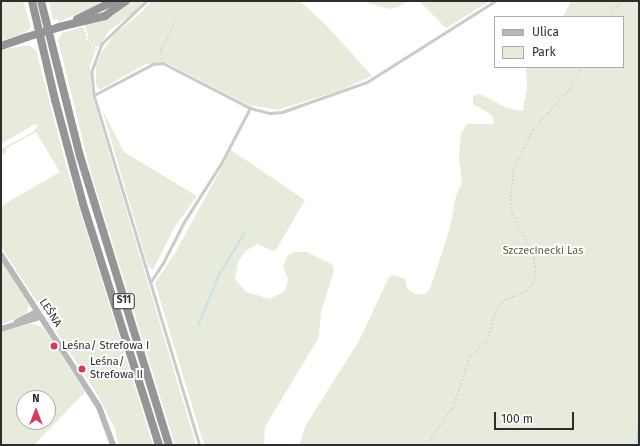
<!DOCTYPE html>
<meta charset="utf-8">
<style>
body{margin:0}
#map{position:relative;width:640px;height:446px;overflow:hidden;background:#fff;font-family:"Fira Sans",sans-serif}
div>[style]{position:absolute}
.green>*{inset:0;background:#e6ebdc}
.stream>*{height:1.5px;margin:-0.75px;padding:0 0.75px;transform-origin:0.75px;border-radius:0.75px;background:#c9e1ea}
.path>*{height:1px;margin-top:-0.5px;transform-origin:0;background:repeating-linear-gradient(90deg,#cbcbcb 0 2px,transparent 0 4px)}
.lane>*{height:2.5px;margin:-1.25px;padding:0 1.25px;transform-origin:1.25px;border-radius:1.25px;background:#cbcbcb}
.secondary>*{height:6px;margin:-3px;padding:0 3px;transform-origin:3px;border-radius:3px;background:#b8b8b8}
.highway>*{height:8px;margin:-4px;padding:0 4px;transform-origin:4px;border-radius:4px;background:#959595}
.highway-bridge>*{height:8px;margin:-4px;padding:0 4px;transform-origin:4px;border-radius:4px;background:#959595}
.dots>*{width:11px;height:11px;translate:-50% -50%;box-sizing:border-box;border:2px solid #fff;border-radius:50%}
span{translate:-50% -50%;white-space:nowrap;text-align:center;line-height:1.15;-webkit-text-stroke:4px #fff;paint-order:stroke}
.shield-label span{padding:1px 3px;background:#fff;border:1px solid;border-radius:3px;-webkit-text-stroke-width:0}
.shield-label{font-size:10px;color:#2e2e2e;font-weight:700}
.park-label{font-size:11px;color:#56673e}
.street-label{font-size:11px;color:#2e2e2e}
.poi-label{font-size:11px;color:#2e2e2e}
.left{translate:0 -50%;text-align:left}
.frame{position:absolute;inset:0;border:2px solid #2e2e2e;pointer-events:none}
.legend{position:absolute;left:494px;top:16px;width:130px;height:52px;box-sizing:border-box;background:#fff;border:1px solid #ababab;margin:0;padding:5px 7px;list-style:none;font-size:12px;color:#2e2e2e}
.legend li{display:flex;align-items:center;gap:8px;height:20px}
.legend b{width:20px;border:1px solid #ababab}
.north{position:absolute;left:16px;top:390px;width:40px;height:40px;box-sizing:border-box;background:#fff;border:1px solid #ababab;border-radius:50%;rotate:0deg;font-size:11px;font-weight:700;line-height:16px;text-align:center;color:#2e2e2e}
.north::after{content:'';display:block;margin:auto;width:14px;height:18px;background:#dc3959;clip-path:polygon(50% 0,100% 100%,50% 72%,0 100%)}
.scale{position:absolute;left:494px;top:412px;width:80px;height:18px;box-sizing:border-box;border:2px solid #2e2e2e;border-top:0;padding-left:5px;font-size:12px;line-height:14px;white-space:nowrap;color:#2e2e2e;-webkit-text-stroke:3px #fff;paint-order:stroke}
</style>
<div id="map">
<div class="green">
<div style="clip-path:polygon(1px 1px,23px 1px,31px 27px,25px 33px,1px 41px)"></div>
<div style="clip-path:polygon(49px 1px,107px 1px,59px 22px,58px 19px,53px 20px)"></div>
<div style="clip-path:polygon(131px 1px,143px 1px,133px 14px,111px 29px,98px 47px,89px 41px,85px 23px,113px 16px)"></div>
<div style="clip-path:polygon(151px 1px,300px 1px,326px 25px,372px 76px,341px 90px,277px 110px,248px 105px,165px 62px,146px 64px,99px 90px,96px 85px,96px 67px,101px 53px,114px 35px,144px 10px)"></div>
<div style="clip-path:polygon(362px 1px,407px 1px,399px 7px,389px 9px)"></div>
<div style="clip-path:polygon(419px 1px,490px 1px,446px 28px)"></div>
<div style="clip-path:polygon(571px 1px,639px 1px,639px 445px,299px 445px,306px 425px,359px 341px,389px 277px,394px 275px,405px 279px,407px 289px,415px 294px,426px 294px,431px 286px,450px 228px,456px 196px,462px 182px,459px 158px,461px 133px,467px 124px,494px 124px,492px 115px,473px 104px,473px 96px,480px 94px,507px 108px,523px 111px,527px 88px,526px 67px,623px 67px,623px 17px,563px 17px)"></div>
<div style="clip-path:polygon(83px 27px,86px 40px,96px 49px,90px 66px,92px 95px,196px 445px,175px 445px,90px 170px,58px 40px,62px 33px)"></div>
<div style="clip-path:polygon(29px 45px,36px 50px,67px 169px,153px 445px,119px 445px,114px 427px,97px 394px,1px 247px,1px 206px,60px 172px,36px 132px,7px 148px,5px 154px,1px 155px,1px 149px,33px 132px,38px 126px,35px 124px,1px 144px,1px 50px)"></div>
<div style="clip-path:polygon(102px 109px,124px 152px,197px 196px,174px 228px,153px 270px,148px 266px)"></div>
<div style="clip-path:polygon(231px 150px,305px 200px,276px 250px,272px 251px,258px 244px,245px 251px,238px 263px,235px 279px,246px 292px,270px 299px,285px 291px,288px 280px,283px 266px,288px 255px,294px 252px,307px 252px,333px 265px,334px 271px,321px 312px,319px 337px,265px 427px,264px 445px,204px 445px,155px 283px,175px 253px)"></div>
<div style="clip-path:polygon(1px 260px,29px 305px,26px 314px,1px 325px)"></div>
<div style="clip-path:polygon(evenodd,30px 324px,43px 327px,85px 392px,34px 445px,1px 445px,1px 332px,30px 324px,24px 398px,48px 398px,48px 422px,24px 422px,24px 398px)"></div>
</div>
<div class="stream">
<div style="left:198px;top:326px;width:55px;rotate:-67.6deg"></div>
<div style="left:219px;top:275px;width:48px;rotate:-58.6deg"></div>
<div style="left:636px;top:445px;width:22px;rotate:-82deg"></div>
</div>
<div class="path">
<div style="left:608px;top:17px;width:21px;rotate:-51deg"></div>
<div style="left:84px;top:28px;width:12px;rotate:76deg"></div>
<div style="left:87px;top:40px;width:13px;rotate:39deg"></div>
<div style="left:162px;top:59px;width:10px;rotate:-96deg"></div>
<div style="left:161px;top:49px;width:35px;rotate:-63deg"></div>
<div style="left:426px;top:445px;width:47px;rotate:-54.6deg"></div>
<div style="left:453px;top:407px;width:54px;rotate:-71.6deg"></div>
<div style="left:470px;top:356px;width:23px;rotate:-43deg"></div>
<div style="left:487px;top:340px;width:32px;rotate:-74deg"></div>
<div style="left:496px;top:309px;width:13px;rotate:-48deg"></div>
<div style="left:505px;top:299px;width:22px;rotate:-21deg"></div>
<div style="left:526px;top:291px;width:11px;rotate:-49deg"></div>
<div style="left:533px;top:283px;width:9px;rotate:-69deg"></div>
<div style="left:536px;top:275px;width:17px;rotate:-97deg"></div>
<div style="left:534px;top:258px;width:55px;rotate:-115.6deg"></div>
<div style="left:510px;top:208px;width:38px;rotate:-85deg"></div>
<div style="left:513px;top:170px;width:47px;rotate:-63.4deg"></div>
<div style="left:534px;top:128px;width:53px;rotate:-47.3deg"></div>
<div style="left:570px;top:89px;width:25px;rotate:-63deg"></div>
</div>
<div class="lane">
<div style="left:147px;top:1px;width:62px;rotate:136.3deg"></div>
<div style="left:102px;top:44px;width:30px;rotate:110deg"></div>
<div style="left:92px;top:72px;width:23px;rotate:85deg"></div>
<div style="left:94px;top:95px;width:366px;rotate:73.2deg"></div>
<div style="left:94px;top:95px;width:67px;rotate:-27.7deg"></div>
<div style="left:153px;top:64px;width:10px;rotate:-6deg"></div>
<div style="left:163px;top:63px;width:98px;rotate:27.3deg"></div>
<div style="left:250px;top:108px;width:21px;rotate:14deg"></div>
<div style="left:270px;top:113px;width:12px;rotate:-5deg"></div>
<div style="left:282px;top:112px;width:90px;rotate:-19.4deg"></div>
<div style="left:367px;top:82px;width:151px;rotate:-32.3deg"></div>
<div style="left:150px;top:283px;width:24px;rotate:-57deg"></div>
<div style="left:163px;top:263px;width:46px;rotate:-62.9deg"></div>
<div style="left:184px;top:222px;width:71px;rotate:-57.7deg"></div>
<div style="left:222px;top:162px;width:61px;rotate:-62.6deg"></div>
</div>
<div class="secondary">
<div style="left:1px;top:255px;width:181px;rotate:57.2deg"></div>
<div style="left:99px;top:407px;width:40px;rotate:69.8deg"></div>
<div style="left:17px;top:322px;width:22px;rotate:-27deg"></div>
<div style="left:1px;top:329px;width:41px;rotate:-17.1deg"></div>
</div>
<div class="highway">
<div style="left:32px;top:1px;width:102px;rotate:76.9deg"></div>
<div style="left:55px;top:100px;width:108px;rotate:74.9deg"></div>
<div style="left:83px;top:204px;width:253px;rotate:72.5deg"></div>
<div style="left:41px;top:1px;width:160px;rotate:75.9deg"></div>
<div style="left:80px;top:156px;width:302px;rotate:72.9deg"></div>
<div style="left:77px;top:19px;width:41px;rotate:-25.9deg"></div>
<div style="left:59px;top:27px;width:47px;rotate:-13.4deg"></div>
<div style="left:105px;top:16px;width:26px;rotate:-36deg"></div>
<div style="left:1px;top:46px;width:28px;rotate:-19deg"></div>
</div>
<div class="highway-bridge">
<div style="left:27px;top:37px;width:34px;rotate:-17deg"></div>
</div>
<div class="dots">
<div style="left:54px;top:346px;background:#dc3959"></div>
<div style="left:82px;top:369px;background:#dc3959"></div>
</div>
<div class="shield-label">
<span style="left:124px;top:301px">S11</span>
</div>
<div class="park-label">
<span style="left:543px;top:251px">Szczecinecki Las</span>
</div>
<div class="street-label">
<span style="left:50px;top:313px;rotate:57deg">LEŚNA</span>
</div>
<div class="poi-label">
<span class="left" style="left:62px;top:346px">Leśna/ Strefowa I</span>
<span class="left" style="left:90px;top:369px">Leśna/<br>Strefowa II</span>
</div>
<div class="frame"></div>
<ul class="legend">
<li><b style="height:5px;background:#b8b8b8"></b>Ulica</li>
<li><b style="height:11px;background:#e6ebdc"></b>Park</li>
</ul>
<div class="north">N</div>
<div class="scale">100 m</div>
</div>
